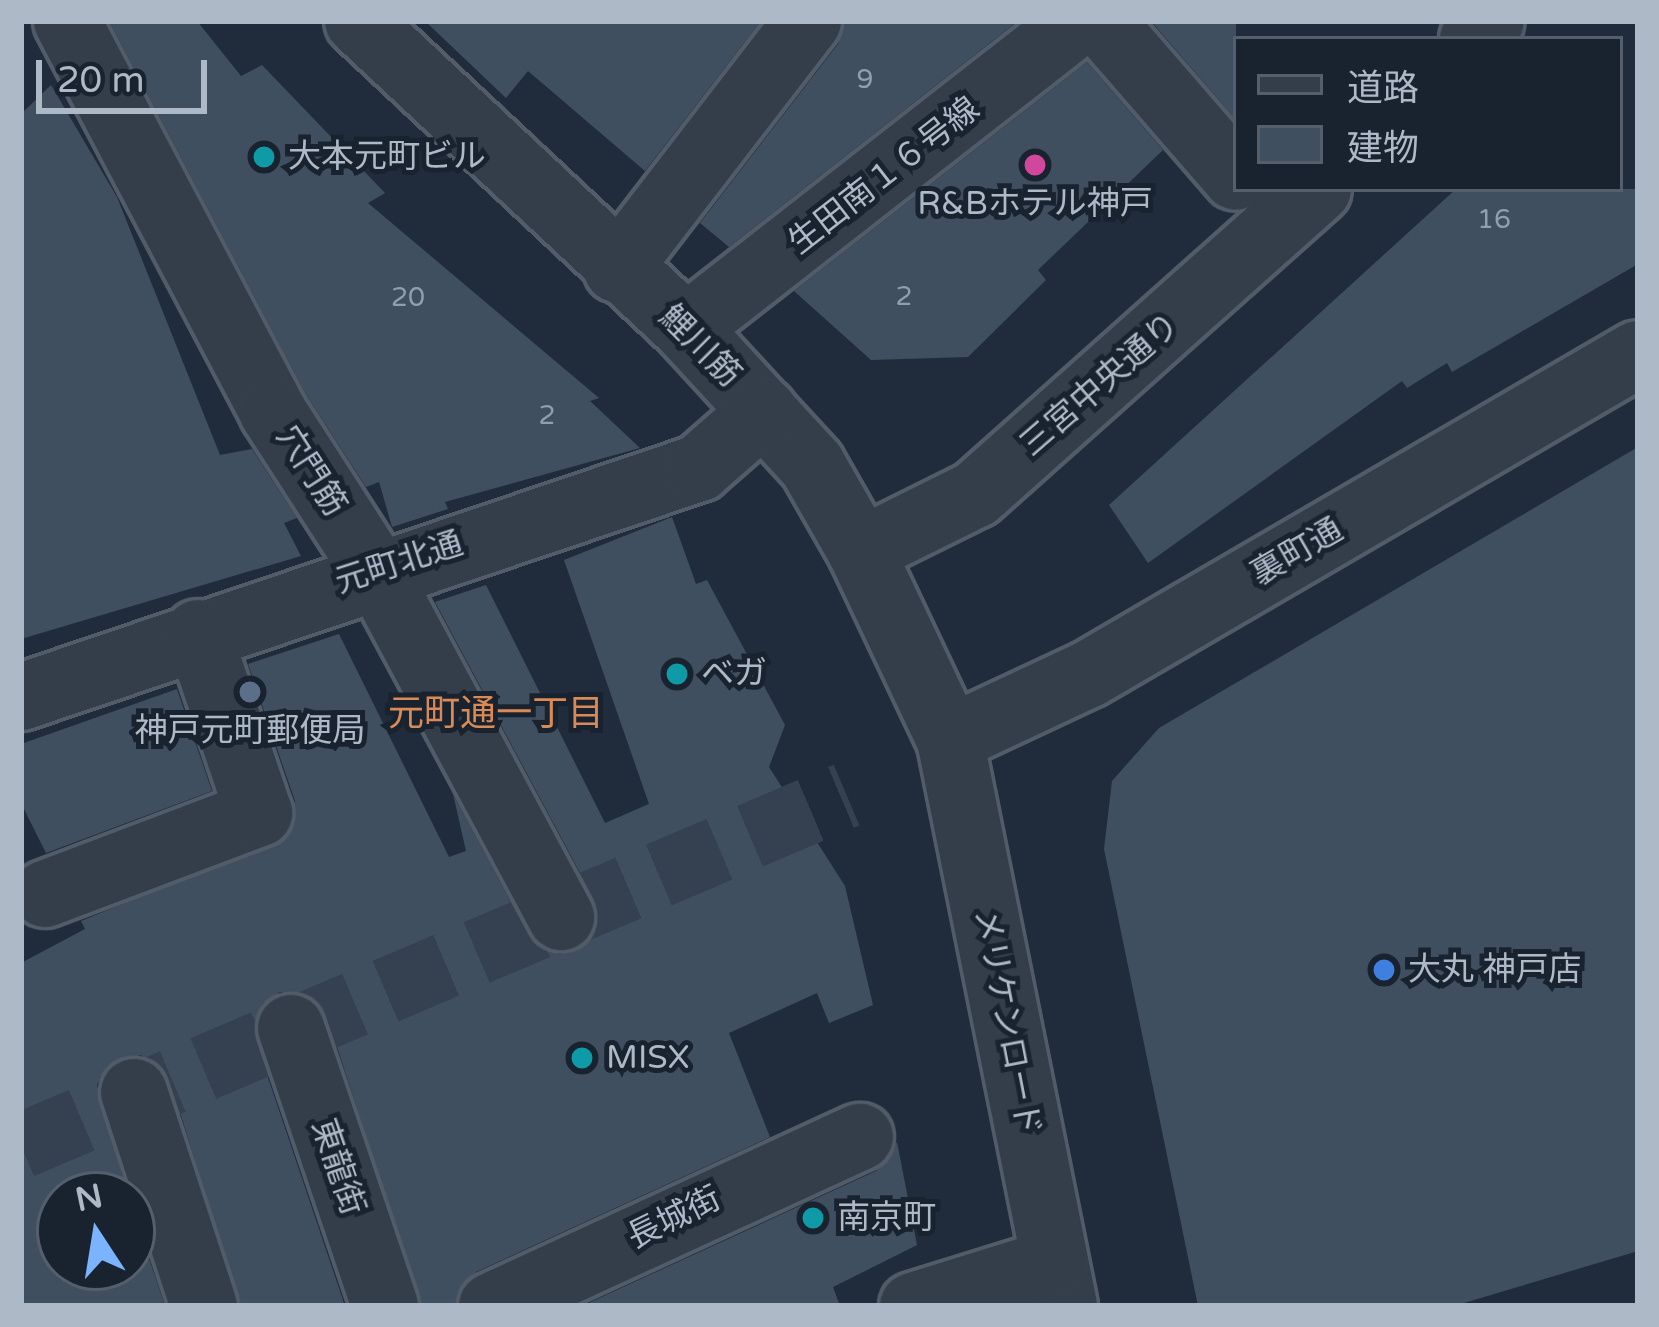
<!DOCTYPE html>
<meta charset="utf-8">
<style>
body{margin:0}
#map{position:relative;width:1659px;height:1327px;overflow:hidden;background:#202c3b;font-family:"Varela Round","Noto Sans JP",sans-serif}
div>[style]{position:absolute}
.building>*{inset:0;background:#404f60}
.minor-tunnel>*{height:66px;margin-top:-33px;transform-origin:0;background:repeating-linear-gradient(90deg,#354150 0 66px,transparent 0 99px)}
.roads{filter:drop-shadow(3px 0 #515c68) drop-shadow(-3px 0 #515c68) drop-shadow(0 3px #515c68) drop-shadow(0 -3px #515c68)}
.minor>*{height:66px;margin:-33px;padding:0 33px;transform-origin:33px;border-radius:33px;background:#343e4b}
.dots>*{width:33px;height:33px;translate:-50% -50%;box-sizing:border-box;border:6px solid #19232f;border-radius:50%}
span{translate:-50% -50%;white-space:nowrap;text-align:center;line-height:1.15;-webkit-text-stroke:10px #19232f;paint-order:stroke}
.number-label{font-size:27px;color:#929ead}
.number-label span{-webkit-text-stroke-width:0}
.poi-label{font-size:33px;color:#aeb9c7}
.left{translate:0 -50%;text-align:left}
.street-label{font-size:33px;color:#aeb9c7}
.neighbourhood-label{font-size:36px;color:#da8a56}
.frame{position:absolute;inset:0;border:24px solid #aeb9c7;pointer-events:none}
.legend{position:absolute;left:1233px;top:36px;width:390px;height:156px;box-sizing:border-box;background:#19232f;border:3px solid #555f6c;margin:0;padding:15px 21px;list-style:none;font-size:36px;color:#aeb9c7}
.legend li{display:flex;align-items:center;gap:24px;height:60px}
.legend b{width:60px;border:3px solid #555f6c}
.north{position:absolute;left:36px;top:1171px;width:120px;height:120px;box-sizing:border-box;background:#19232f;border:3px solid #555f6c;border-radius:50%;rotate:348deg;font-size:33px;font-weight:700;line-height:48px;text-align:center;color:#aeb9c7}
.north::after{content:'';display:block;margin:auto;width:42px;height:54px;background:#7cb3fe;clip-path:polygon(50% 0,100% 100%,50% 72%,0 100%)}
.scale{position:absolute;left:36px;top:60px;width:171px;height:54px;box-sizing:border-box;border:6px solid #aeb9c7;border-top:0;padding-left:15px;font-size:36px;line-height:42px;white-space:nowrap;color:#aeb9c7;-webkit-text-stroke:9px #19232f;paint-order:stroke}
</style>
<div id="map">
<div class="building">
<div style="clip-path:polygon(109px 21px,197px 21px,241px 76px,262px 65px,385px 193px,368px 203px,599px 398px,590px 401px,640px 448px,445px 502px,448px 509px,392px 527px,379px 482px,366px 487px,305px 393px)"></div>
<div style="clip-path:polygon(425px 21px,761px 21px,645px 171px,528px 71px,506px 98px)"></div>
<div style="clip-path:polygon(845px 21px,1018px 21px,729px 247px,700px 223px,838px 44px)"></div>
<div style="clip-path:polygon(1151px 21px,1236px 21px,1236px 120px)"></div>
<div style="clip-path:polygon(1087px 62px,1163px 150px,1038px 270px,1046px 280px,968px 357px,871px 360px,794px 291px)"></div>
<div style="clip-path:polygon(51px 85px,117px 197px,220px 455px,252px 449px,297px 518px,284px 523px,301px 556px,21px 639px,21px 114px)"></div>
<div style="clip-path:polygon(1456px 189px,1638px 189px,1638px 264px,1452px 372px,1447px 363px,1407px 388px,1402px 381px,1148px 563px,1109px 505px)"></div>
<div style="clip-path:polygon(1638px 447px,1638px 1251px,1454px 1306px,1198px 1306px,1104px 849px,1112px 781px,1159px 728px)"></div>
<div style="clip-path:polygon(672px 517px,696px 584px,707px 580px,785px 725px,769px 767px,845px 886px,873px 1005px,829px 1023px,817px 993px,729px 1033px,770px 1137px,476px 1272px,455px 1306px,421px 1306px,327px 1016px,315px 999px,280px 992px,262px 1004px,255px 1039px,345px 1306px,240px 1306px,170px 1080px,141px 1055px,107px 1066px,97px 1085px,128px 1195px,60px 1195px,60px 1267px,132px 1267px,132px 1207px,165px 1306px,21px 1306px,21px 963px,85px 929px,81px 921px,288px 836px,295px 801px,248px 664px,339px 634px,449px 857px,466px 851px,453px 794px,529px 936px,559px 954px,578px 950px,593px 936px,594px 899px,435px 602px,486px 585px,605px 823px,649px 804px,564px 560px)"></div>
<div style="clip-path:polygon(177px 689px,212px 791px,46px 853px,21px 803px,21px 744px)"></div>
<div style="clip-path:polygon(897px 1142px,917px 1245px,833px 1287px,840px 1306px,582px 1306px,876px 1171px)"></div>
</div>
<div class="minor-tunnel">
<div style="left:21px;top:1146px;width:897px;rotate:-23.02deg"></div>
</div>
<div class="roads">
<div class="minor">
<div style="left:67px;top:21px;width:442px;rotate:62.2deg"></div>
<div style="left:273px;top:412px;width:188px;rotate:57.2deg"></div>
<div style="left:375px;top:570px;width:394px;rotate:61.8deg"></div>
<div style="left:358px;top:21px;width:449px;rotate:43.1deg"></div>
<div style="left:686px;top:328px;width:186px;rotate:47.4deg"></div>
<div style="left:812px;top:465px;width:99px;rotate:60.3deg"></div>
<div style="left:861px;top:551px;width:208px;rotate:64.7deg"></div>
<div style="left:950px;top:739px;width:578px;rotate:78.63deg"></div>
<div style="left:1101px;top:21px;width:206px;rotate:49.1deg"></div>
<div style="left:1473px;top:39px;width:25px;rotate:-45deg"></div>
<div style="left:617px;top:269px;width:313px;rotate:-52.4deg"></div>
<div style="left:686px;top:328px;width:499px;rotate:-38deg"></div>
<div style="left:861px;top:551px;width:128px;rotate:-26.4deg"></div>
<div style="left:976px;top:494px;width:458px;rotate:-41.7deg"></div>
<div style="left:21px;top:697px;width:716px;rotate:-18.66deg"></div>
<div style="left:699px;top:468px;width:86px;rotate:-41.2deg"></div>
<div style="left:950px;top:739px;width:153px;rotate:-25.1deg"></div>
<div style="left:1089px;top:674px;width:635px;rotate:-30.24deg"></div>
<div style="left:45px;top:894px;width:229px;rotate:-20.7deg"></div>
<div style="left:259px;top:813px;width:190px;rotate:-108.7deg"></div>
<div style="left:291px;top:1028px;width:293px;rotate:71.3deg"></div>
<div style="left:134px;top:1092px;width:225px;rotate:71.9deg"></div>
<div style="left:492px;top:1306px;width:405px;rotate:-24.7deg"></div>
<div style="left:913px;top:1306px;width:148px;rotate:-17.3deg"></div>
</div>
</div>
<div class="dots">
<div style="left:264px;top:157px;background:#0f9aa8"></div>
<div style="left:1035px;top:165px;background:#d1479c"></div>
<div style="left:677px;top:674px;background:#0f9aa8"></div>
<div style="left:250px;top:692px;background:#5c6f8a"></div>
<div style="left:1384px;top:970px;background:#3f7fe0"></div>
<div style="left:582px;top:1058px;background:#0f9aa8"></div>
<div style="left:813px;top:1218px;background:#0f9aa8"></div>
</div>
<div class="number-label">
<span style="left:865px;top:80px">9</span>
<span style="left:1494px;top:220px">16</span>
<span style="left:904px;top:297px">2</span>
<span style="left:408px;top:298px">20</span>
<span style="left:547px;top:416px">2</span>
</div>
<div class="poi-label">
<span class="left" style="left:288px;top:157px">大本元町ビル</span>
<span style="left:1035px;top:204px">R&amp;Bホテル神戸</span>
<span class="left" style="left:701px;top:674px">ベガ</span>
<span style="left:250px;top:731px">神戸元町郵便局</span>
<span class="left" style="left:1408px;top:970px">大丸 神戸店</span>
<span class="left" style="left:606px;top:1058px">MISX</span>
<span class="left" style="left:837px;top:1218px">南京町</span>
</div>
<div class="street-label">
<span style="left:884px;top:176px;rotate:-38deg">生田南１６号線</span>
<span style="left:700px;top:346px;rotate:45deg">鯉川筋</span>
<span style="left:1100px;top:385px;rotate:-41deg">三宮中央通り</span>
<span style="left:311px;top:471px;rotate:57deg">穴門筋</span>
<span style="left:1297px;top:552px;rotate:-30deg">裏町通</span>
<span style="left:399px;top:563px;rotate:-18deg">元町北通</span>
<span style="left:1007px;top:1022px;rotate:79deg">メリケンロード</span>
<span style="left:338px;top:1167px;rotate:71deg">東龍街</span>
<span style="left:674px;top:1218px;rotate:-26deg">長城街</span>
</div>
<div class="neighbourhood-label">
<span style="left:496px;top:714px">元町通一丁目</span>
</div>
<div class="frame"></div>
<ul class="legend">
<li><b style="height:15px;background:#343e4b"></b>道路</li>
<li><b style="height:33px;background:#404f60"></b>建物</li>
</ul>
<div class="north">N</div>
<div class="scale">20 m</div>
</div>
